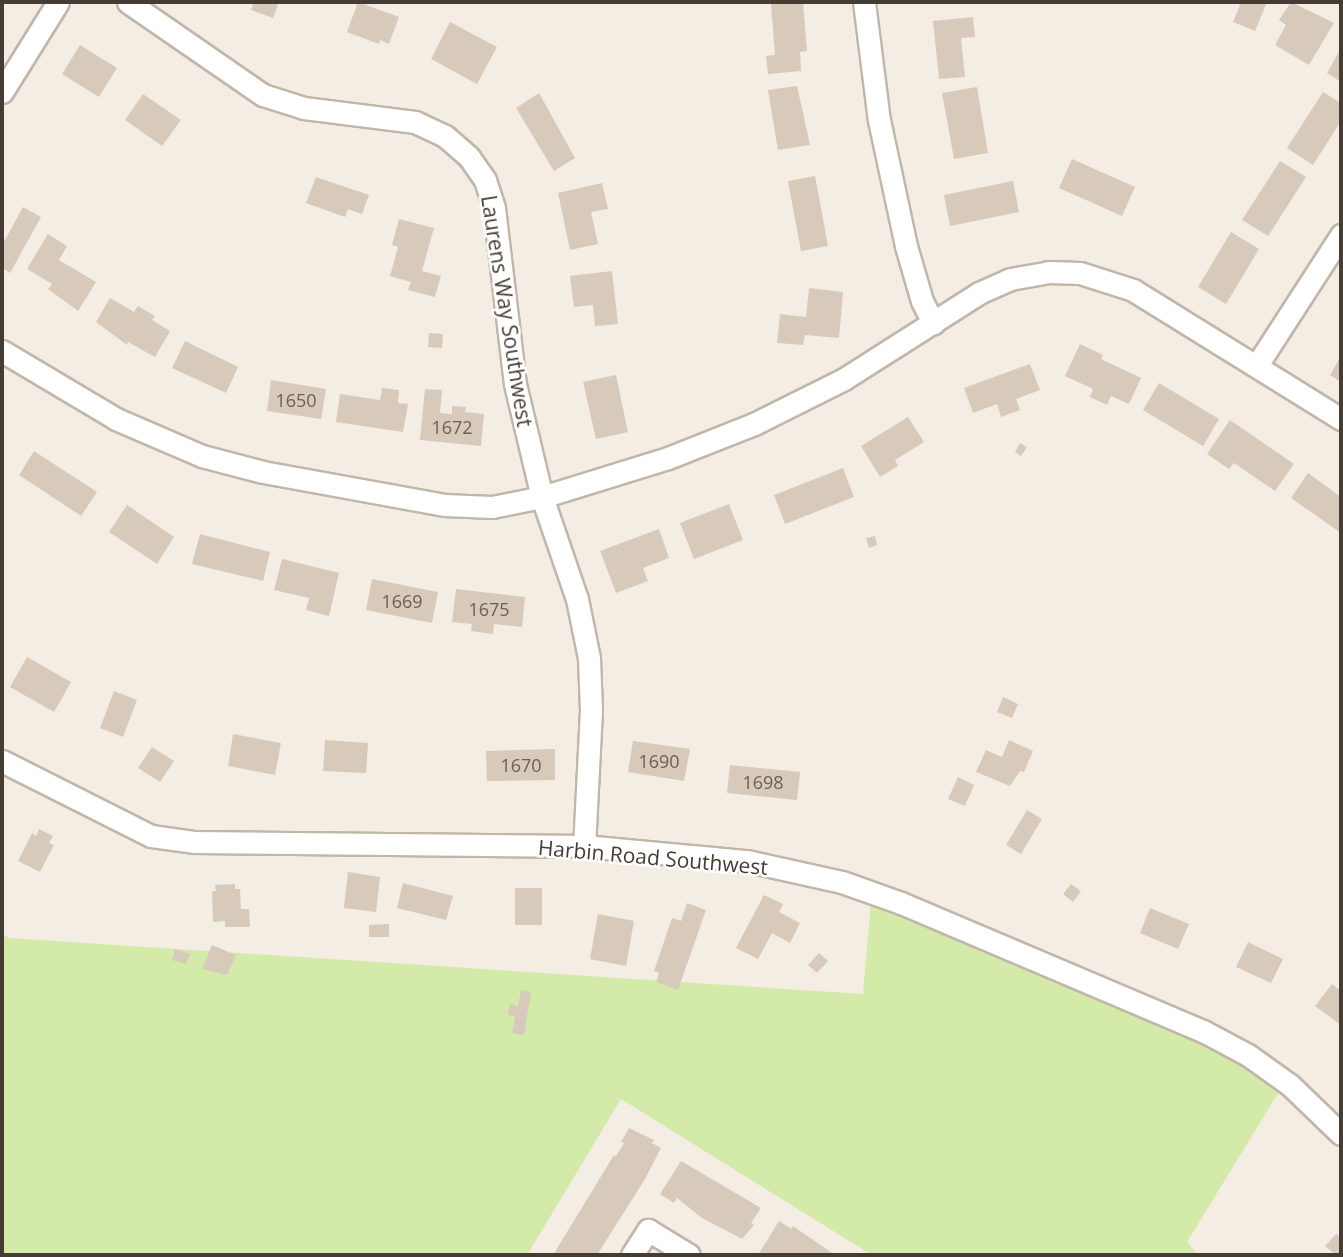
<!DOCTYPE html>
<style>
body{margin:0}
#map{position:relative;width:1343px;height:1257px;overflow:hidden;background:#f3ede4;font-family:"Open Sans",sans-serif}
div>[style]{position:absolute}
.green>*{inset:0;background:#d3eaa9}
.building>*{inset:0;background:#d8cabb}
.roads{filter:drop-shadow(2px 0 #c2b6a9) drop-shadow(-2px 0 #c2b6a9) drop-shadow(0 2px #c2b6a9) drop-shadow(0 -2px #c2b6a9)}
.minor>*{height:21px;margin:-10.5px;padding:0 10.5px;transform-origin:10.5px;border-radius:10.5px;background:#fff}
span{translate:-50% -50%;white-space:nowrap;text-align:center;line-height:1.15;-webkit-text-stroke:5px #fff;paint-order:stroke}
.number-label{font-size:18px;color:#6a6055}
.number-label span{-webkit-text-stroke-width:0}
.street-label{font-size:21px;color:#453c33}
.frame{position:absolute;inset:0;border:4px solid #453c33;pointer-events:none}
</style>
<div id="map">
<div class="green">
<div style="clip-path:polygon(872px 891px,1240px 1044px,1283px 1085px,1187px 1242px,1198px 1255px,872px 1255px,621px 1099px,527px 1255px,2px 1255px,2px 934px,9px 938px,863px 994px)"></div>
</div>
<div class="building">
<div style="clip-path:polygon(254px 2px,279px 2px,273px 18px,251px 10px)"></div>
<div style="clip-path:polygon(358px 2px,399px 17px,389px 44px,380px 40px,379px 44px,347px 32px)"></div>
<div style="clip-path:polygon(803px 2px,807px 51px,800px 52px,801px 71px,768px 74px,766px 56px,775px 55px,771px 4px)"></div>
<div style="clip-path:polygon(1233px 2px,1267px 2px,1255px 31px,1233px 22px,1240px 5px)"></div>
<div style="clip-path:polygon(1291px 2px,1334px 23px,1309px 65px,1275px 45px,1286px 25px,1279px 20px)"></div>
<div style="clip-path:polygon(973px 17px,975px 37px,961px 38px,965px 77px,939px 79px,933px 21px)"></div>
<div style="clip-path:polygon(450px 22px,497px 47px,477px 84px,431px 59px)"></div>
<div style="clip-path:polygon(80px 45px,117px 68px,99px 97px,62px 74px)"></div>
<div style="clip-path:polygon(1341px 48px,1341px 82px,1327px 73px)"></div>
<div style="clip-path:polygon(797px 86px,810px 145px,778px 150px,768px 90px)"></div>
<div style="clip-path:polygon(977px 87px,988px 153px,954px 159px,942px 93px)"></div>
<div style="clip-path:polygon(1323px 92px,1341px 103px,1341px 121px,1313px 165px,1287px 148px)"></div>
<div style="clip-path:polygon(539px 93px,575px 158px,554px 171px,516px 108px)"></div>
<div style="clip-path:polygon(143px 94px,181px 120px,162px 146px,125px 120px)"></div>
<div style="clip-path:polygon(1072px 159px,1135px 187px,1122px 216px,1059px 188px)"></div>
<div style="clip-path:polygon(1280px 161px,1306px 177px,1268px 236px,1242px 220px)"></div>
<div style="clip-path:polygon(815px 176px,828px 246px,801px 251px,788px 181px)"></div>
<div style="clip-path:polygon(316px 177px,369px 195px,362px 214px,348px 209px,345px 217px,306px 203px)"></div>
<div style="clip-path:polygon(1013px 181px,1019px 212px,950px 226px,944px 195px)"></div>
<div style="clip-path:polygon(602px 183px,608px 209px,591px 212px,598px 244px,570px 250px,558px 193px)"></div>
<div style="clip-path:polygon(23px 207px,41px 217px,10px 273px,2px 268px,2px 239px,5px 240px)"></div>
<div style="clip-path:polygon(399px 219px,434px 228px,422px 271px,441px 276px,435px 297px,408px 290px,411px 282px,390px 276px,398px 247px,392px 245px)"></div>
<div style="clip-path:polygon(1231px 232px,1259px 249px,1226px 304px,1198px 287px)"></div>
<div style="clip-path:polygon(48px 234px,67px 246px,59px 260px,96px 282px,78px 311px,48px 289px,52px 284px,27px 269px)"></div>
<div style="clip-path:polygon(612px 271px,618px 324px,595px 326px,593px 305px,574px 307px,570px 276px)"></div>
<div style="clip-path:polygon(809px 288px,843px 292px,839px 338px,805px 335px,803px 345px,777px 343px,780px 314px,806px 317px)"></div>
<div style="clip-path:polygon(110px 298px,134px 312px,138px 306px,155px 316px,152px 320px,170px 331px,155px 357px,128px 342px,127px 345px,96px 322px)"></div>
<div style="clip-path:polygon(429px 333px,443px 334px,442px 348px,428px 347px)"></div>
<div style="clip-path:polygon(185px 341px,238px 367px,226px 393px,172px 368px)"></div>
<div style="clip-path:polygon(1080px 344px,1103px 355px,1101px 359px,1141px 378px,1129px 404px,1111px 396px,1107px 405px,1090px 397px,1093px 389px,1065px 376px)"></div>
<div style="clip-path:polygon(1341px 356px,1341px 382px,1330px 375px)"></div>
<div style="clip-path:polygon(1030px 364px,1040px 390px,1016px 399px,1020px 410px,1001px 417px,997px 404px,973px 413px,964px 388px)"></div>
<div style="clip-path:polygon(616px 375px,628px 432px,596px 439px,583px 382px)"></div>
<div style="clip-path:polygon(271px 380px,326px 389px,321px 419px,267px 411px)"></div>
<div style="clip-path:polygon(1159px 383px,1219px 419px,1203px 446px,1143px 410px)"></div>
<div style="clip-path:polygon(382px 388px,399px 390px,398px 403px,408px 404px,403px 432px,336px 422px,340px 394px,380px 400px)"></div>
<div style="clip-path:polygon(425px 389px,442px 390px,440px 413px,452px 414px,452px 406px,466px 407px,465px 412px,484px 414px,481px 446px,420px 440px)"></div>
<div style="clip-path:polygon(908px 417px,924px 442px,895px 460px,898px 466px,880px 477px,861px 446px)"></div>
<div style="clip-path:polygon(1230px 420px,1294px 464px,1275px 491px,1234px 463px,1229px 469px,1207px 454px)"></div>
<div style="clip-path:polygon(1020px 443px,1027px 447px,1021px 456px,1015px 452px)"></div>
<div style="clip-path:polygon(34px 451px,97px 492px,81px 516px,19px 475px)"></div>
<div style="clip-path:polygon(843px 468px,854px 497px,785px 524px,774px 495px)"></div>
<div style="clip-path:polygon(1308px 473px,1341px 497px,1341px 533px,1291px 498px)"></div>
<div style="clip-path:polygon(729px 504px,743px 540px,694px 559px,680px 523px)"></div>
<div style="clip-path:polygon(127px 505px,174px 537px,157px 564px,109px 532px)"></div>
<div style="clip-path:polygon(659px 529px,669px 558px,643px 568px,648px 581px,616px 593px,600px 551px)"></div>
<div style="clip-path:polygon(200px 534px,270px 552px,263px 581px,192px 564px)"></div>
<div style="clip-path:polygon(875px 536px,877px 545px,869px 548px,866px 538px)"></div>
<div style="clip-path:polygon(282px 559px,339px 573px,329px 616px,306px 610px,309px 598px,274px 590px)"></div>
<div style="clip-path:polygon(372px 579px,438px 592px,432px 623px,366px 610px)"></div>
<div style="clip-path:polygon(456px 589px,525px 597px,522px 627px,494px 624px,493px 634px,471px 631px,472px 624px,452px 622px)"></div>
<div style="clip-path:polygon(27px 657px,71px 682px,54px 712px,10px 687px)"></div>
<div style="clip-path:polygon(114px 691px,137px 700px,123px 737px,100px 728px)"></div>
<div style="clip-path:polygon(1003px 697px,1018px 704px,1012px 718px,997px 712px)"></div>
<div style="clip-path:polygon(233px 734px,281px 743px,275px 775px,228px 766px)"></div>
<div style="clip-path:polygon(325px 740px,368px 743px,366px 773px,323px 771px)"></div>
<div style="clip-path:polygon(1009px 740px,1033px 751px,1024px 772px,1020px 771px,1010px 786px,976px 772px,986px 750px,1002px 757px)"></div>
<div style="clip-path:polygon(633px 741px,690px 749px,684px 781px,628px 772px)"></div>
<div style="clip-path:polygon(152px 747px,174px 761px,160px 782px,138px 768px)"></div>
<div style="clip-path:polygon(555px 749px,555px 780px,487px 781px,486px 751px)"></div>
<div style="clip-path:polygon(730px 765px,800px 772px,797px 800px,727px 793px)"></div>
<div style="clip-path:polygon(958px 777px,974px 785px,965px 806px,948px 799px)"></div>
<div style="clip-path:polygon(1027px 810px,1042px 819px,1021px 854px,1006px 845px)"></div>
<div style="clip-path:polygon(39px 829px,53px 836px,49px 843px,54px 845px,40px 872px,18px 861px,32px 833px,36px 836px)"></div>
<div style="clip-path:polygon(348px 872px,380px 877px,376px 912px,344px 908px)"></div>
<div style="clip-path:polygon(403px 883px,453px 896px,446px 920px,397px 908px)"></div>
<div style="clip-path:polygon(235px 884px,235px 889px,240px 889px,241px 909px,249px 909px,250px 927px,225px 927px,225px 921px,213px 922px,212px 891px,216px 891px,215px 885px)"></div>
<div style="clip-path:polygon(1071px 884px,1081px 891px,1073px 902px,1063px 894px)"></div>
<div style="clip-path:polygon(515px 888px,542px 888px,542px 925px,515px 925px)"></div>
<div style="clip-path:polygon(764px 895px,783px 904px,779px 912px,800px 923px,790px 943px,772px 933px,758px 959px,736px 948px)"></div>
<div style="clip-path:polygon(687px 903px,706px 910px,678px 990px,656px 982px,659px 973px,654px 971px,672px 918px,681px 921px)"></div>
<div style="clip-path:polygon(1150px 908px,1189px 924px,1178px 949px,1140px 933px)"></div>
<div style="clip-path:polygon(598px 914px,634px 921px,626px 966px,590px 959px)"></div>
<div style="clip-path:polygon(389px 924px,389px 937px,369px 937px,369px 925px)"></div>
<div style="clip-path:polygon(1248px 942px,1283px 959px,1271px 983px,1236px 967px)"></div>
<div style="clip-path:polygon(212px 945px,236px 955px,227px 975px,202px 969px)"></div>
<div style="clip-path:polygon(175px 949px,190px 954px,186px 964px,172px 960px)"></div>
<div style="clip-path:polygon(819px 953px,828px 961px,817px 973px,808px 965px)"></div>
<div style="clip-path:polygon(1332px 984px,1341px 991px,1341px 1025px,1315px 1006px)"></div>
<div style="clip-path:polygon(521px 990px,531px 992px,524px 1035px,512px 1033px,515px 1016px,508px 1015px,510px 1004px,518px 1006px)"></div>
<div style="clip-path:polygon(629px 1128px,654px 1140px,652px 1143px,661px 1148px,645px 1179px,597px 1255px,553px 1255px,614px 1155px,616px 1156px,624px 1143px,621px 1142px)"></div>
<div style="clip-path:polygon(681px 1161px,761px 1208px,751px 1223px,754px 1225px,742px 1239px,702px 1218px,677px 1198px,674px 1203px,660px 1194px)"></div>
<div style="clip-path:polygon(779px 1221px,792px 1229px,793px 1226px,835px 1255px,758px 1255px)"></div>
<div style="clip-path:polygon(1336px 1234px,1341px 1238px,1341px 1255px,1336px 1255px,1325px 1246px)"></div>
</div>
<div class="roads">
<div class="minor">
<div style="left:128px;top:2px;width:164px;rotate:34.6deg"></div>
<div style="left:263px;top:95px;width:43px;rotate:17.6deg"></div>
<div style="left:304px;top:108px;width:112px;rotate:7.2deg"></div>
<div style="left:415px;top:122px;width:33px;rotate:25deg"></div>
<div style="left:445px;top:136px;width:32px;rotate:41deg"></div>
<div style="left:469px;top:157px;width:28px;rotate:55deg"></div>
<div style="left:485px;top:180px;width:29px;rotate:72deg"></div>
<div style="left:494px;top:208px;width:177px;rotate:83.2deg"></div>
<div style="left:515px;top:384px;width:116px;rotate:76.6deg"></div>
<div style="left:542px;top:497px;width:108px;rotate:71.1deg"></div>
<div style="left:577px;top:599px;width:60px;rotate:78.5deg"></div>
<div style="left:589px;top:658px;width:52px;rotate:87.8deg"></div>
<div style="left:591px;top:710px;width:136px;rotate:92.9deg"></div>
<div style="left:864px;top:2px;width:119px;rotate:82.8deg"></div>
<div style="left:879px;top:120px;width:129px;rotate:77.9deg"></div>
<div style="left:906px;top:246px;width:57px;rotate:73.8deg"></div>
<div style="left:922px;top:301px;width:25px;rotate:63deg"></div>
<div style="left:2px;top:92px;width:106px;rotate:-58.1deg"></div>
<div style="left:2px;top:351px;width:133px;rotate:30.8deg"></div>
<div style="left:116px;top:419px;width:94px;rotate:23.3deg"></div>
<div style="left:202px;top:456px;width:63px;rotate:14.7deg"></div>
<div style="left:263px;top:472px;width:184px;rotate:10.3deg"></div>
<div style="left:444px;top:505px;width:48px;rotate:2.4deg"></div>
<div style="left:492px;top:507px;width:51px;rotate:-11.3deg"></div>
<div style="left:542px;top:497px;width:132px;rotate:-17.2deg"></div>
<div style="left:668px;top:458px;width:92px;rotate:-21.6deg"></div>
<div style="left:754px;top:424px;width:101px;rotate:-26.6deg"></div>
<div style="left:844px;top:379px;width:160px;rotate:-32.5deg"></div>
<div style="left:979px;top:293px;width:34px;rotate:-24deg"></div>
<div style="left:1010px;top:279px;width:39px;rotate:-10deg"></div>
<div style="left:1048px;top:272px;width:32px;rotate:2deg"></div>
<div style="left:1080px;top:273px;width:56px;rotate:17.8deg"></div>
<div style="left:1133px;top:290px;width:245px;rotate:31.8deg"></div>
<div style="left:1257px;top:365px;width:155px;rotate:-57.1deg"></div>
<div style="left:2px;top:761px;width:167px;rotate:26.7deg"></div>
<div style="left:151px;top:836px;width:43px;rotate:7.9deg"></div>
<div style="left:194px;top:842px;width:390px;rotate:0.6deg"></div>
<div style="left:584px;top:846px;width:164px;rotate:5.3deg"></div>
<div style="left:747px;top:861px;width:97px;rotate:12.5deg"></div>
<div style="left:842px;top:882px;width:63px;rotate:19.6deg"></div>
<div style="left:901px;top:903px;width:328px;rotate:23deg"></div>
<div style="left:1203px;top:1031px;width:51px;rotate:28.1deg"></div>
<div style="left:1248px;top:1055px;width:52px;rotate:35.5deg"></div>
<div style="left:1290px;top:1085px;width:71px;rotate:43.9deg"></div>
<div style="left:632px;top:1255px;width:30px;rotate:-57deg"></div>
<div style="left:648px;top:1230px;width:48px;rotate:31.4deg"></div>
</div>
</div>
<div class="number-label">
<span style="left:296px;top:400px">1650</span>
<span style="left:452px;top:427px">1672</span>
<span style="left:402px;top:601px">1669</span>
<span style="left:489px;top:609px">1675</span>
<span style="left:659px;top:761px">1690</span>
<span style="left:521px;top:765px">1670</span>
<span style="left:763px;top:782px">1698</span>
</div>
<div class="street-label">
<span style="left:507px;top:311px;rotate:81deg">Laurens Way Southwest</span>
<span style="left:653px;top:857px;rotate:5deg">Harbin Road Southwest</span>
</div>
<div class="frame"></div>
</div>
